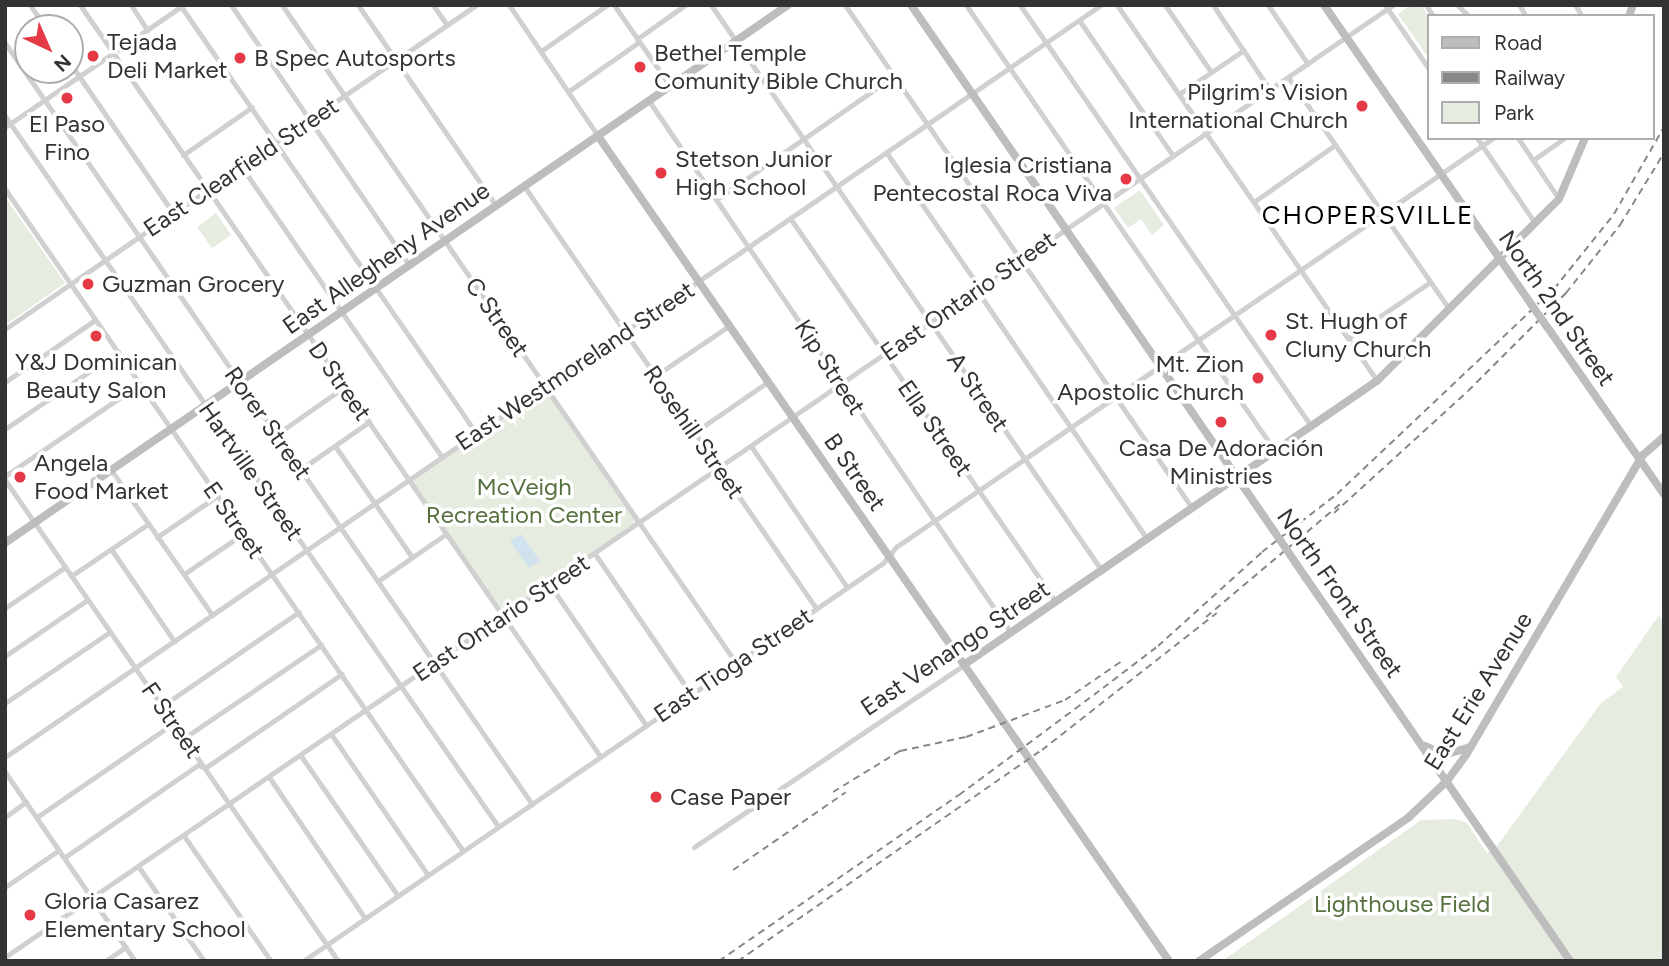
<!DOCTYPE html>
<meta charset="utf-8">
<style>
body{margin:0}
#map{position:relative;width:1669px;height:966px;overflow:hidden;background:#fff;font-family:Figtree,sans-serif}
div>[style]{position:absolute}
.green>*{inset:0;background:#e6ecdf}
.water>*{inset:0;background:#cfe2ee}
.street>*{height:5px;margin:-2.5px;padding:0 2.5px;transform-origin:2.5px;border-radius:2.5px;background:#d0d0d0}
.secondary>*{height:8px;margin:-4px;padding:0 4px;transform-origin:4px;border-radius:4px;background:#bdbdbd}
.rail>*{height:2px;margin-top:-1px;transform-origin:0;background:repeating-linear-gradient(90deg,#888 0 7px,transparent 0 12px)}
.secondary-bridge>*{height:8px;margin:-4px;padding:0 4px;transform-origin:4px;border-radius:4px;background:#bdbdbd}
.dots>*{width:19px;height:19px;translate:-50% -50%;box-sizing:border-box;border:4px solid #fff;border-radius:50%}
span{translate:-50% -50%;white-space:nowrap;text-align:center;line-height:1.15;-webkit-text-stroke:7px #fff;paint-order:stroke}
.poi-label{font-size:24px;color:#333}
.left{translate:0 -50%;text-align:left}
.right{translate:-100% -50%;text-align:right}
.street-label{font-size:24px;color:#333}
.park-label{font-size:24px;color:#56703f}
.neighbourhood-label{font-size:26px;color:#000;letter-spacing:2px}
.frame{position:absolute;inset:0;border:7px solid #333;pointer-events:none}
.legend{position:absolute;left:1427px;top:14px;width:228px;height:126px;box-sizing:border-box;background:#fff;border:2px solid #adadad;margin:0;padding:9px 12px;list-style:none;font-size:21px;color:#333}
.legend li{display:flex;align-items:center;gap:14px;height:35px}
.legend b{width:35px;border:2px solid #adadad}
.north{position:absolute;left:14px;top:14px;width:70px;height:70px;box-sizing:border-box;background:#fff;border:2px solid #adadad;border-radius:50%;rotate:136deg;font-size:19px;font-weight:700;line-height:28px;text-align:center;color:#333}
.north::after{content:'';display:block;margin:auto;width:24px;height:32px;background:#e63946;clip-path:polygon(50% 0,100% 100%,50% 72%,0 100%)}
</style>
<div id="map">
<div class="green">
<div style="clip-path:polygon(1410px 5px,1421px 5px,1429px 17px,1428px 57px,1398px 14px)"></div>
<div style="clip-path:polygon(1140px 190px,1164px 225px,1152px 235px,1141px 219px,1128px 228px,1114px 208px)"></div>
<div style="clip-path:polygon(5px 197px,65px 283px,5px 325px)"></div>
<div style="clip-path:polygon(216px 213px,231px 235px,212px 248px,197px 227px)"></div>
<div style="clip-path:polygon(545px 386px,639px 523px,503px 617px,409px 480px)"></div>
<div style="clip-path:polygon(1659px 615px,1664px 622px,1664px 961px,1222px 961px,1421px 820px,1455px 819px,1467px 823px,1487px 853px,1497px 846px,1601px 703px,1623px 687px,1616px 677px)"></div>
</div>
<div class="water">
<div style="clip-path:polygon(521px 534px,540px 561px,529px 568px,510px 541px)"></div>
</div>
<div class="street">
<div style="left:30px;top:5px;width:28px;rotate:55deg"></div>
<div style="left:80px;top:5px;width:913px;rotate:55.3deg"></div>
<div style="left:131px;top:5px;width:30px;rotate:57deg"></div>
<div style="left:180px;top:5px;width:520px;rotate:55.33deg"></div>
<div style="left:231px;top:5px;width:315px;rotate:55.6deg"></div>
<div style="left:282px;top:5px;width:799px;rotate:55.4deg"></div>
<div style="left:358px;top:5px;width:244px;rotate:55.5deg"></div>
<div style="left:433px;top:5px;width:24px;rotate:55deg"></div>
<div style="left:509px;top:5px;width:158px;rotate:55.8deg"></div>
<div style="left:614px;top:5px;width:98px;rotate:55.3deg"></div>
<div style="left:711px;top:5px;width:688px;rotate:55.36deg"></div>
<div style="left:845px;top:5px;width:611px;rotate:55.4deg"></div>
<div style="left:966px;top:5px;width:543px;rotate:55.28deg"></div>
<div style="left:1020px;top:5px;width:512px;rotate:55.35deg"></div>
<div style="left:1117px;top:5px;width:457px;rotate:55.3deg"></div>
<div style="left:1165px;top:5px;width:81px;rotate:55.5deg"></div>
<div style="left:1213px;top:5px;width:102px;rotate:56.2deg"></div>
<div style="left:1268px;top:5px;width:71px;rotate:55.9deg"></div>
<div style="left:1385px;top:5px;width:78px;rotate:55.5deg"></div>
<div style="left:1426px;top:5px;width:13px;rotate:58deg"></div>
<div style="left:1457px;top:5px;width:16px;rotate:43deg"></div>
<div style="left:1519px;top:5px;width:13px;rotate:58deg"></div>
<div style="left:1575px;top:5px;width:13px;rotate:58deg"></div>
<div style="left:1079px;top:20px;width:165px;rotate:55.3deg"></div>
<div style="left:637px;top:39px;width:59px;rotate:-35.3deg"></div>
<div style="left:5px;top:43px;width:926px;rotate:55.3deg"></div>
<div style="left:541px;top:51px;width:80px;rotate:-34.9deg"></div>
<div style="left:70px;top:63px;width:182px;rotate:55.5deg"></div>
<div style="left:1288px;top:77px;width:282px;rotate:55.2deg"></div>
<div style="left:569px;top:91px;width:85px;rotate:-35deg"></div>
<div style="left:1179px;top:94px;width:78px;rotate:-34.1deg"></div>
<div style="left:649px;top:101px;width:643px;rotate:55.77deg"></div>
<div style="left:5px;top:116px;width:864px;rotate:55.23deg"></div>
<div style="left:5px;top:127px;width:214px;rotate:-34.4deg"></div>
<div style="left:1477px;top:138px;width:103px;rotate:55.7deg"></div>
<div style="left:1518px;top:138px;width:73px;rotate:56.1deg"></div>
<div style="left:886px;top:152px;width:160px;rotate:55.4deg"></div>
<div style="left:977px;top:284px;width:11px;rotate:75deg"></div>
<div style="left:980px;top:295px;width:296px;rotate:55.6deg"></div>
<div style="left:183px;top:155px;width:84px;rotate:-34.8deg"></div>
<div style="left:1533px;top:160px;width:38px;rotate:-35deg"></div>
<div style="left:241px;top:166px;width:354px;rotate:55.4deg"></div>
<div style="left:524px;top:186px;width:513px;rotate:55.32deg"></div>
<div style="left:5px;top:189px;width:805px;rotate:55.32deg"></div>
<div style="left:717px;top:199px;width:216px;rotate:-34.8deg"></div>
<div style="left:1255px;top:201px;width:98px;rotate:-35deg"></div>
<div style="left:790px;top:218px;width:467px;rotate:55.3deg"></div>
<div style="left:5px;top:329px;width:572px;rotate:-34.52deg"></div>
<div style="left:1348px;top:338px;width:99px;rotate:-34.3deg"></div>
<div style="left:655px;top:376px;width:91px;rotate:-34.2deg"></div>
<div style="left:5px;top:382px;width:109px;rotate:-34.6deg"></div>
<div style="left:5px;top:429px;width:137px;rotate:-34.3deg"></div>
<div style="left:695px;top:432px;width:90px;rotate:-34.6deg"></div>
<div style="left:277px;top:434px;width:82px;rotate:-35deg"></div>
<div style="left:335px;top:446px;width:135px;rotate:55.3deg"></div>
<div style="left:751px;top:446px;width:171px;rotate:55.8deg"></div>
<div style="left:301px;top:469px;width:83px;rotate:-34.7deg"></div>
<div style="left:111px;top:470px;width:177px;rotate:55.1deg"></div>
<div style="left:5px;top:476px;width:163px;rotate:-34.3deg"></div>
<div style="left:5px;top:480px;width:585px;rotate:55.3deg"></div>
<div style="left:157px;top:537px;width:73px;rotate:-34.3deg"></div>
<div style="left:111px;top:549px;width:112px;rotate:55.6deg"></div>
<div style="left:595px;top:554px;width:170px;rotate:55.6deg"></div>
<div style="left:184px;top:574px;width:73px;rotate:-34.3deg"></div>
<div style="left:71px;top:576px;width:93px;rotate:-34deg"></div>
<div style="left:378px;top:581px;width:83px;rotate:-34.7deg"></div>
<div style="left:550px;top:585px;width:170px;rotate:55.6deg"></div>
<div style="left:5px;top:608px;width:73px;rotate:-34.3deg"></div>
<div style="left:5px;top:656px;width:99px;rotate:-34.3deg"></div>
<div style="left:5px;top:703px;width:127px;rotate:-34.1deg"></div>
<div style="left:162px;top:706px;width:166px;rotate:-34.5deg"></div>
<div style="left:331px;top:734px;width:171px;rotate:55.5deg"></div>
<div style="left:184px;top:738px;width:166px;rotate:-34.2deg"></div>
<div style="left:301px;top:756px;width:170px;rotate:55.3deg"></div>
<div style="left:5px;top:757px;width:1329px;rotate:-34.46deg"></div>
<div style="left:5px;top:772px;width:229px;rotate:55.5deg"></div>
<div style="left:269px;top:777px;width:171px;rotate:55.8deg"></div>
<div style="left:5px;top:817px;width:26px;rotate:-36deg"></div>
<div style="left:37px;top:817px;width:166px;rotate:-34.5deg"></div>
<div style="left:184px;top:836px;width:152px;rotate:55.2deg"></div>
<div style="left:694px;top:847px;width:327px;rotate:-34deg"></div>
<div style="left:65px;top:857px;width:162px;rotate:-34.7deg"></div>
<div style="left:198px;top:765px;width:8px;rotate:23deg"></div>
<div style="left:205px;top:768px;width:166px;rotate:-34.5deg"></div>
<div style="left:138px;top:866px;width:116px;rotate:55.2deg"></div>
<div style="left:5px;top:887px;width:65px;rotate:-34.4deg"></div>
<div style="left:5px;top:957px;width:1683px;rotate:-34.45deg"></div>
<div style="left:105px;top:961px;width:25px;rotate:-34deg"></div>
<div style="left:303px;top:961px;width:703px;rotate:-34.46deg"></div>
<div style="left:883px;top:563px;width:21px;rotate:-51deg"></div>
<div style="left:896px;top:547px;width:724px;rotate:-34.41deg"></div>
</div>
<div class="secondary">
<div style="left:911px;top:5px;width:639px;rotate:55.39deg"></div>
<div style="left:1324px;top:5px;width:364px;rotate:55.3deg"></div>
<div style="left:1629px;top:16px;width:12px;rotate:-70deg"></div>
<div style="left:598px;top:136px;width:1003px;rotate:55.31deg"></div>
<div style="left:1548px;top:328px;width:203px;rotate:55.1deg"></div>
<div style="left:5px;top:543px;width:950px;rotate:-34.49deg"></div>
<div style="left:1306px;top:578px;width:465px;rotate:55.4deg"></div>
<div style="left:965px;top:664px;width:500px;rotate:-34.5deg"></div>
<div style="left:1377px;top:381px;width:257px;rotate:-45deg"></div>
<div style="left:1559px;top:199px;width:66px;rotate:-66.9deg"></div>
<div style="left:1425px;top:746px;width:21px;rotate:25deg"></div>
<div style="left:1444px;top:755px;width:28px;rotate:-17deg"></div>
<div style="left:1199px;top:961px;width:255px;rotate:-34.4deg"></div>
<div style="left:1409px;top:817px;width:52px;rotate:-43.5deg"></div>
<div style="left:1447px;top:781px;width:32px;rotate:-54deg"></div>
<div style="left:1466px;top:755px;width:348px;rotate:-59.5deg"></div>
<div style="left:1643px;top:455px;width:28px;rotate:-41deg"></div>
</div>
<div class="rail">
<div style="left:1334px;top:513px;width:181px;rotate:-42.3deg"></div>
<div style="left:1468px;top:391px;width:139px;rotate:-45deg"></div>
<div style="left:1566px;top:293px;width:87px;rotate:-51.5deg"></div>
<div style="left:1620px;top:225px;width:84px;rotate:-58.6deg"></div>
<div style="left:1206px;top:617px;width:175px;rotate:-40.1deg"></div>
<div style="left:833px;top:792px;width:79px;rotate:-31.5deg"></div>
<div style="left:900px;top:751px;width:67px;rotate:-12deg"></div>
<div style="left:966px;top:737px;width:106px;rotate:-20.5deg"></div>
<div style="left:1065px;top:700px;width:69px;rotate:-34.4deg"></div>
<div style="left:733px;top:870px;width:137px;rotate:-34.6deg"></div>
<div style="left:719px;top:961px;width:292px;rotate:-34.7deg"></div>
<div style="left:959px;top:795px;width:179px;rotate:-36.6deg"></div>
<div style="left:1103px;top:688px;width:69px;rotate:-37.4deg"></div>
<div style="left:1158px;top:646px;width:140px;rotate:-42.1deg"></div>
<div style="left:1262px;top:552px;width:95px;rotate:-37.7deg"></div>
<div style="left:1337px;top:494px;width:299px;rotate:-43.4deg"></div>
<div style="left:1554px;top:289px;width:96px;rotate:-51.3deg"></div>
<div style="left:1614px;top:214px;width:100px;rotate:-60.1deg"></div>
<div style="left:738px;top:961px;width:370px;rotate:-34.8deg"></div>
<div style="left:1042px;top:750px;width:222px;rotate:-38.1deg"></div>
</div>
<div class="secondary-bridge">
<div style="left:1531px;top:304px;width:29px;rotate:55deg"></div>
<div style="left:1274px;top:531px;width:57px;rotate:55.8deg"></div>
</div>
<div class="dots">
<div style="left:93px;top:56px;background:#e63946"></div>
<div style="left:240px;top:58px;background:#e63946"></div>
<div style="left:640px;top:67px;background:#e63946"></div>
<div style="left:67px;top:98px;background:#e63946"></div>
<div style="left:1362px;top:106px;background:#e63946"></div>
<div style="left:661px;top:173px;background:#e63946"></div>
<div style="left:1126px;top:179px;background:#e63946"></div>
<div style="left:88px;top:284px;background:#e63946"></div>
<div style="left:1271px;top:335px;background:#e63946"></div>
<div style="left:96px;top:336px;background:#e63946"></div>
<div style="left:1258px;top:378px;background:#e63946"></div>
<div style="left:1221px;top:422px;background:#e63946"></div>
<div style="left:20px;top:477px;background:#e63946"></div>
<div style="left:656px;top:797px;background:#e63946"></div>
<div style="left:30px;top:915px;background:#e63946"></div>
</div>
<div class="poi-label">
<span class="left" style="left:107px;top:56px">Tejada<br>Deli Market</span>
<span class="left" style="left:654px;top:67px">Bethel Temple<br>Comunity Bible Church</span>
<span class="left" style="left:254px;top:58px">B Spec Autosports</span>
<span class="right" style="left:1348px;top:106px">Pilgrim's Vision<br>International Church</span>
<span style="left:67px;top:138px">El Paso<br>Fino</span>
<span class="left" style="left:675px;top:173px">Stetson Junior<br>High School</span>
<span class="right" style="left:1112px;top:179px">Iglesia Cristiana<br>Pentecostal Roca Viva</span>
<span class="left" style="left:102px;top:284px">Guzman Grocery</span>
<span class="left" style="left:1285px;top:335px">St. Hugh of<br>Cluny Church</span>
<span style="left:96px;top:376px">Y&amp;J Dominican<br>Beauty Salon</span>
<span class="right" style="left:1244px;top:378px">Mt. Zion<br>Apostolic Church</span>
<span style="left:1221px;top:462px">Casa De Adoración<br>Ministries</span>
<span class="left" style="left:34px;top:477px">Angela<br>Food Market</span>
<span class="left" style="left:670px;top:797px">Case Paper</span>
<span class="left" style="left:44px;top:915px">Gloria Casarez<br>Elementary School</span>
</div>
<div class="street-label">
<span style="left:241px;top:167px;rotate:-34deg">East Clearfield Street</span>
<span style="left:386px;top:258px;rotate:-35deg">East Allegheny Avenue</span>
<span style="left:968px;top:296px;rotate:-35deg">East Ontario Street</span>
<span style="left:1557px;top:308px;rotate:55deg">North 2nd Street</span>
<span style="left:497px;top:317px;rotate:55deg">C Street</span>
<span style="left:575px;top:366px;rotate:-34deg">East Westmoreland Street</span>
<span style="left:830px;top:367px;rotate:57deg">Kip Street</span>
<span style="left:340px;top:381px;rotate:55deg">D Street</span>
<span style="left:978px;top:392px;rotate:56deg">A Street</span>
<span style="left:268px;top:423px;rotate:55deg">Rorer Street</span>
<span style="left:935px;top:428px;rotate:55deg">Ella Street</span>
<span style="left:694px;top:432px;rotate:55deg">Rosehill Street</span>
<span style="left:251px;top:471px;rotate:55deg">Hartville Street</span>
<span style="left:855px;top:472px;rotate:55deg">B Street</span>
<span style="left:234px;top:520px;rotate:55deg">E Street</span>
<span style="left:1340px;top:593px;rotate:55deg">North Front Street</span>
<span style="left:501px;top:618px;rotate:-34deg">East Ontario Street</span>
<span style="left:955px;top:648px;rotate:-34deg">East Venango Street</span>
<span style="left:733px;top:665px;rotate:-34deg">East Tioga Street</span>
<span style="left:1478px;top:691px;rotate:-58deg">East Erie Avenue</span>
<span style="left:172px;top:720px;rotate:55deg">F Street</span>
</div>
<div class="park-label">
<span style="left:524px;top:501px">McVeigh<br>Recreation Center</span>
<span style="left:1402px;top:904px">Lighthouse Field</span>
</div>
<div class="neighbourhood-label">
<span style="left:1368px;top:216px">CHOPERSVILLE</span>
</div>
<div class="frame"></div>
<ul class="legend">
<li><b style="height:9px;background:#bdbdbd"></b>Road</li>
<li><b style="height:9px;background:#888"></b>Railway</li>
<li><b style="height:19px;background:#e6ecdf"></b>Park</li>
</ul>
<div class="north">N</div>
</div>
